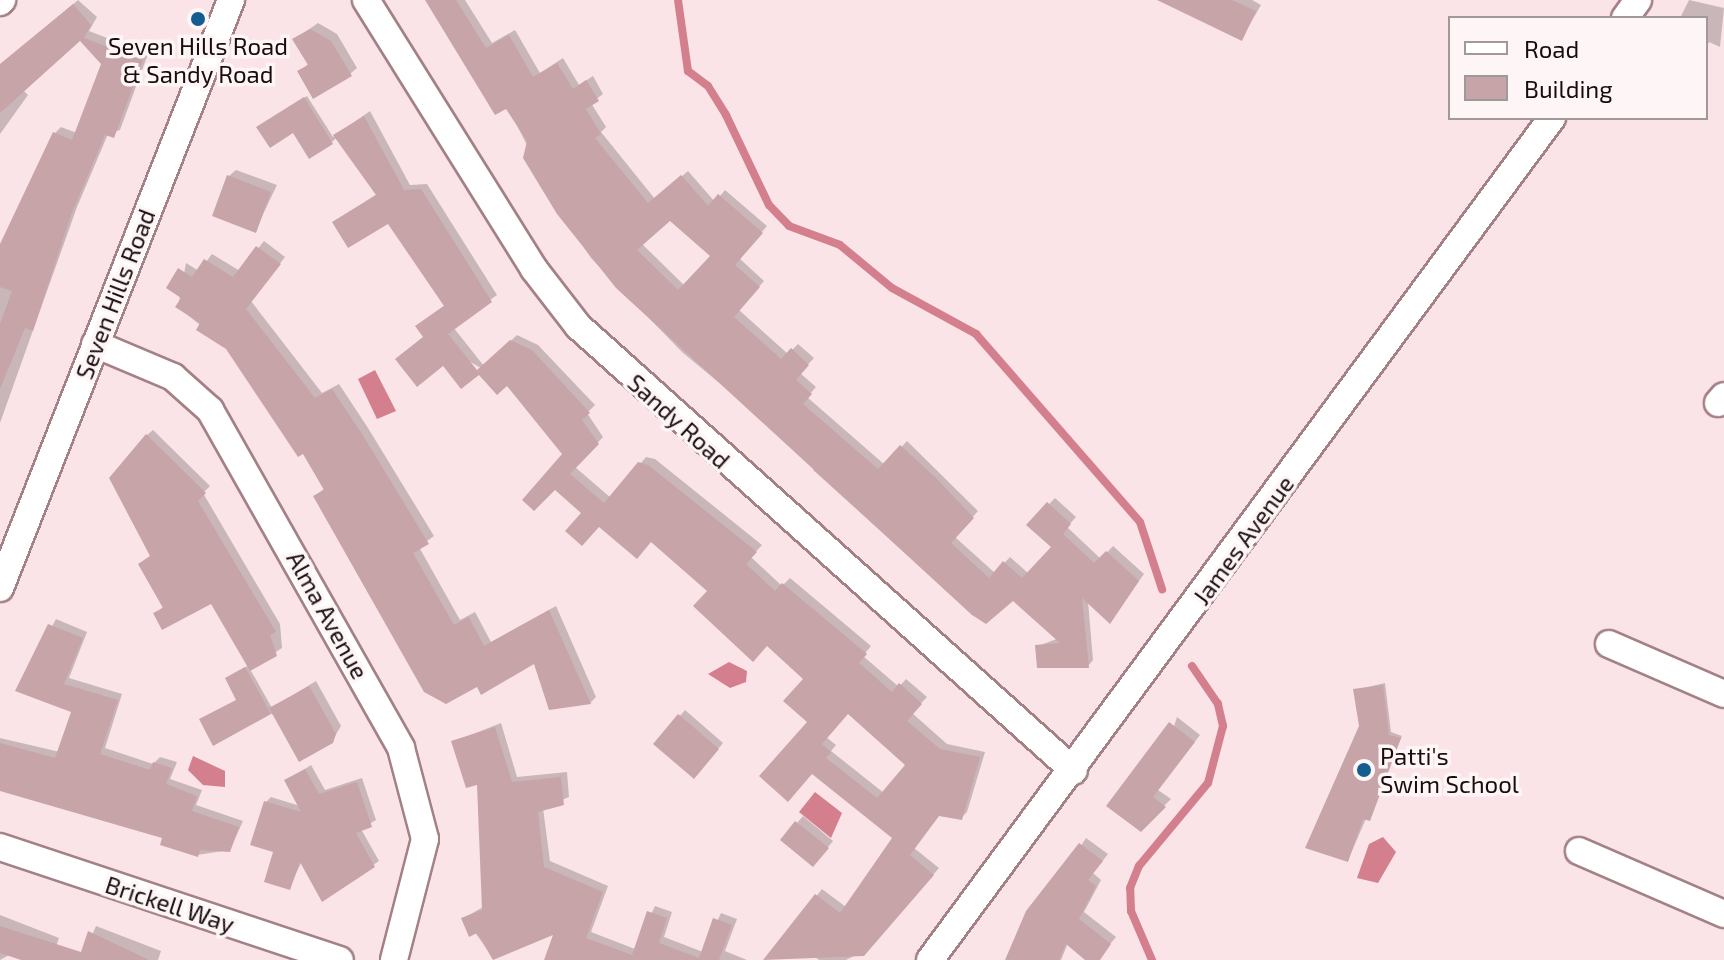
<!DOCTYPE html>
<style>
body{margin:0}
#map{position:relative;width:1724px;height:960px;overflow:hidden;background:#fbe4e7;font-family:"Exo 2",sans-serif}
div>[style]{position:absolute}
.water>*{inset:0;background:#d37f8d}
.shadow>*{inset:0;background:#0003}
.stream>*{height:8px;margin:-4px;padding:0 4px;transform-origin:4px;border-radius:4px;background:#d37f8d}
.building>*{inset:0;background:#c7a4a8}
.roads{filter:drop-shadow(2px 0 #a38185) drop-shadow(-2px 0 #a38185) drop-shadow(0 2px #a38185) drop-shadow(0 -2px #a38185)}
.minor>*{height:26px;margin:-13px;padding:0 13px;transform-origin:13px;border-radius:13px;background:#fff}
.dots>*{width:22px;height:22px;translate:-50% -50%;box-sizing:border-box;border:4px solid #fdf5f6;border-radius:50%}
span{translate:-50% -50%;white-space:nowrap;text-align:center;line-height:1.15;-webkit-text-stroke:7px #fdf5f6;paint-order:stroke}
.poi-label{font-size:24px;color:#180c0e}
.left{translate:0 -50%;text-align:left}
.street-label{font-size:24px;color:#180c0e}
.legend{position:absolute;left:1448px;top:16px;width:260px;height:104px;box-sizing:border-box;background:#fdf5f6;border:2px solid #a19899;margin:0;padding:10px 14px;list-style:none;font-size:24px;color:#180c0e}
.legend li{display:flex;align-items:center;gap:16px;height:40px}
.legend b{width:40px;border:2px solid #a19899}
</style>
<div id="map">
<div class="water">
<div style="clip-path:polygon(375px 370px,396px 411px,377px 419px,358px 379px)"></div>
<div style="clip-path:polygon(729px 662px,747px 671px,746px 682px,730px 688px,708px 674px)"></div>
<div style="clip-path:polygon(193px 756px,225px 771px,225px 787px,203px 785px,188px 770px)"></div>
<div style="clip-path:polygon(815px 792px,842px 813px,831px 838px,799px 812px)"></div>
<div style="clip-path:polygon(1383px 837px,1396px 852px,1378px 883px,1357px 878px,1369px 844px)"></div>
</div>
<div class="shadow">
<div style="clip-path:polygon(78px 0,97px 17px,89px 31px,148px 54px,120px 130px,108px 134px,77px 207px,0 423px,0 253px,55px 133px,61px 127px,77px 133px,103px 64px,80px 39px,23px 90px,28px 95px,0 134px,0 67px)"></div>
<div style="clip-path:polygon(evenodd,431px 0,465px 0,492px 43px,515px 30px,540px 73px,563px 58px,579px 85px,593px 76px,603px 94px,591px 103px,606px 127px,601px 132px,655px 199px,688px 171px,715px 202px,725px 190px,767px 226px,739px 258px,764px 281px,739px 310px,788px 354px,798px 344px,814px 358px,800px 373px,816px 387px,807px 397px,885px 465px,907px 441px,978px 511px,955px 537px,995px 573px,1010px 557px,1029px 574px,1054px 546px,1029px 525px,1055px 498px,1076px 517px,1067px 527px,1101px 559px,1113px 546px,1144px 574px,1110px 621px,1088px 601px,1093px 660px,1088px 666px,1038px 646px,1059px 638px,1013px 598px,973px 614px,813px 470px,817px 464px,682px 352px,591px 258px,525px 159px,531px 153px,507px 106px,431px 0,670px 219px,713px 256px,685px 286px,641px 243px,670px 219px)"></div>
<div style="clip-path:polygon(1165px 0,1252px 0,1261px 5px,1242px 38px)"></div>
<div style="clip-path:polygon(1689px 0,1724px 8px,1720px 47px,1709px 42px,1706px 50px,1706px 18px,1680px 18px)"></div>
<div style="clip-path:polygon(318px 23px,337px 34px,357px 68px,350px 74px,300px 72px,309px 63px,295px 39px)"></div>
<div style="clip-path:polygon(evenodd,307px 96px,333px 137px,370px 111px,410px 185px,427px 184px,497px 295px,453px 327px,484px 366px,517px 335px,538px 345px,595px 405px,587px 413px,603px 437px,575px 467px,611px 498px,646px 457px,655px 459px,762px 545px,751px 557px,782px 586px,790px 578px,871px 646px,863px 656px,899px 687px,906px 679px,927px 697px,912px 713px,947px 744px,985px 752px,967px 812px,961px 818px,940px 814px,914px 848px,939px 868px,870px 948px,846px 960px,819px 960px,786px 934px,822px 889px,846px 907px,895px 838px,813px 772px,806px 678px,651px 540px,584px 513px,555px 487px,565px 454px,507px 383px,425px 336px,424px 320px,445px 305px,388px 221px,334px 222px,377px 194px,337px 137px,332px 142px,262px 125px,307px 96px,848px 712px,908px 764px,884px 793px,831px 751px,836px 745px,826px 737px,848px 712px)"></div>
<div style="clip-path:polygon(236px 170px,277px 185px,255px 231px,229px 176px)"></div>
<div style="clip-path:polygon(264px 241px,285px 257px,251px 301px,322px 393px,339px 384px,368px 428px,434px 536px,419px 547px,460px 620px,475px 612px,491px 642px,556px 606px,596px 697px,590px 703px,535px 661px,478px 685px,315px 496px,325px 488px,304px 451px,228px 348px,178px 307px,186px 263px,199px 271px,212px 254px,240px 271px)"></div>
<div style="clip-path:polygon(153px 430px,210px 486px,203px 493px,280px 624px,282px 648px,250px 669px,272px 708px,316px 681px,341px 726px,332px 741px,238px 699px,227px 678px,249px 665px,212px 602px,155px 614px,164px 606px,140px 564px,152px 555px,147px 435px)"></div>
<div style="clip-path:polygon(56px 619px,87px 632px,69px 678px,122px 694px,105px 748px,153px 764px,160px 757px,177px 762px,170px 779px,202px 790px,196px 805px,243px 821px,230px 850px,197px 855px,165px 837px,0 788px,0 738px,60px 752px,74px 711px,18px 690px)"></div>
<div style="clip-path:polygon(1385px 683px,1391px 732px,1402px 736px,1348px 860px,1361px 726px,1355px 690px)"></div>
<div style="clip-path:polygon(685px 710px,723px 743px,700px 771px,656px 744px)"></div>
<div style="clip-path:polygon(1177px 717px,1200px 735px,1158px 790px,1171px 799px,1140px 830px)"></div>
<div style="clip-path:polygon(501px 723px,517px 777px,567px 772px,569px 797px,543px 808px,550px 861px,608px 886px,591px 932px,635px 949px,655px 906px,672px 912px,664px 937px,703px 952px,721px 913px,737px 919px,725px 951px,747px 960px,546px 960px,556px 932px,494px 958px,464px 918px,483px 907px,479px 782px,453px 742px)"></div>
<div style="clip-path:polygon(311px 765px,325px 790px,362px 778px,376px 820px,361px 829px,379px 861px,323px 899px,302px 861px,289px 888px,266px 802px,271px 797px,300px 806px,286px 781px)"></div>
<div style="clip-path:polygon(803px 816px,833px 841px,819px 858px,797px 823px)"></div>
<div style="clip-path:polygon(1086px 838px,1108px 854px,1093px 873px,1101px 880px,1084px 912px,1116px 937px,1097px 960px,1068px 943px,1061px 960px,1007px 960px)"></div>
<div style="clip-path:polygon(0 915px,59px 938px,51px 960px,11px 954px,0 960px)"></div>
<div style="clip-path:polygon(96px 926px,161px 951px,158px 960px,81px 960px)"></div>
</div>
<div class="stream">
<div style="left:678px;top:0;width:72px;rotate:82deg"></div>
<div style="left:688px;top:71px;width:25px;rotate:37deg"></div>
<div style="left:708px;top:86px;width:34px;rotate:58deg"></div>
<div style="left:726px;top:115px;width:100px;rotate:64.5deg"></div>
<div style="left:769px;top:205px;width:29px;rotate:46deg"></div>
<div style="left:789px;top:226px;width:54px;rotate:20.4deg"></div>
<div style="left:840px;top:245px;width:67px;rotate:39.6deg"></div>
<div style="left:892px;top:288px;width:96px;rotate:28.7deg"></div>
<div style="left:976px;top:334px;width:249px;rotate:48.9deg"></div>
<div style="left:1140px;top:522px;width:71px;rotate:71.8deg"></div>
<div style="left:1152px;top:960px;width:53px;rotate:-113.2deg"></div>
<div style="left:1131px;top:911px;width:23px;rotate:-92deg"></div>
<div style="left:1130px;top:888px;width:24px;rotate:-68deg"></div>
<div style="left:1139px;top:866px;width:108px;rotate:-50.3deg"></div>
<div style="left:1208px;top:783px;width:59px;rotate:-75.3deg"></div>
<div style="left:1223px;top:726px;width:23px;rotate:-103deg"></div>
<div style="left:1218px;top:704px;width:46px;rotate:-124.4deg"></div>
</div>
<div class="building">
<div style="clip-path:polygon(evenodd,425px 0,456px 0,486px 48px,509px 35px,533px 77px,557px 63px,573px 89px,586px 80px,599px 101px,586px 109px,601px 134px,595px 138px,648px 203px,681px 175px,708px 206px,718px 194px,763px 233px,735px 265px,760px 287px,734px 317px,781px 359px,791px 348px,809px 365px,796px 380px,812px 394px,803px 404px,878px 469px,900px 445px,935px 477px,974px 518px,951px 543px,989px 578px,1003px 561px,1022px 578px,1051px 547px,1026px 525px,1047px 502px,1071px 524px,1063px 534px,1094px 563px,1106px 551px,1139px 581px,1110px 624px,1082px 598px,1089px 668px,1037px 668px,1035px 645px,1060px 643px,1013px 601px,986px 624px,972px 615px,616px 288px,557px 214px,523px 158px,527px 141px,506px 109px,495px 115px,425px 0,670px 221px,710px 256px,678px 290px,637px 250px,670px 221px)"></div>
<div style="clip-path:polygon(1157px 0,1232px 0,1256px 11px,1242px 41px)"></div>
<div style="clip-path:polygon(73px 4px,91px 25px,84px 38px,143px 60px,114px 138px,105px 135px,71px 215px,33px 331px,25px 328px,0 389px,0 324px,12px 291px,0 287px,0 244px,53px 132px,72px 140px,101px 64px,80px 41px,0 113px,0 64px)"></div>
<div style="clip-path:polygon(310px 29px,331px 41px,352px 76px,313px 99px,297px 71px,308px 65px,292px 39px)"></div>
<div style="clip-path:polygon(304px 97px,333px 144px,309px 159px,293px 133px,270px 148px,256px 127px)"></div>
<div style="clip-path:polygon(evenodd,364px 116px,404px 190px,421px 189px,492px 302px,448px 334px,477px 370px,510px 340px,532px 350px,590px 413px,582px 420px,599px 444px,570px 474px,604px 503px,638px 462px,648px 465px,757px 552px,746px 564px,775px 591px,782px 583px,867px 654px,859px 663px,892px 692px,899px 683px,922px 704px,907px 721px,940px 749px,980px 757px,962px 820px,939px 816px,910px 855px,934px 875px,864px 956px,763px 960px,815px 894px,840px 913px,892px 838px,812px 774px,788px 802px,759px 776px,807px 722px,783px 701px,803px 679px,767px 646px,753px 662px,693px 606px,707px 591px,651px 542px,637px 559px,599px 527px,582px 546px,565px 531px,581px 513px,555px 490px,534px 511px,522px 500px,562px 454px,507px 386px,497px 395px,479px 375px,461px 389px,443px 366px,417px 387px,395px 359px,423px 337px,415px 326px,444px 306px,388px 224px,348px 248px,332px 222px,376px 195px,333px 135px,364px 116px,848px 714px,905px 765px,877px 798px,826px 758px,831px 752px,822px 744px,848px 714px)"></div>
<div style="clip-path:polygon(227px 175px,271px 192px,256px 233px,212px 216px)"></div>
<div style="clip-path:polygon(256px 246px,281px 264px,246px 309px,315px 398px,332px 389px,362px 434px,429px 544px,413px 553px,454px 625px,469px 617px,484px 646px,549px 610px,591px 704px,549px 710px,534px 664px,481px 695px,477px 687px,446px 704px,424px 692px,313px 496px,324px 490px,303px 454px,298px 457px,226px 349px,196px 330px,200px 323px,175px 307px,181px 298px,166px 288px,178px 268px,192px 277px,204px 259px,233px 277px)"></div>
<div style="clip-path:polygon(146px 434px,206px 493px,198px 501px,276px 632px,270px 635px,277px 656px,250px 671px,211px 604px,162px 630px,153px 613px,163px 608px,138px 564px,150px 556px,109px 478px)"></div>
<div style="clip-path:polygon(48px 624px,83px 638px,64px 684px,118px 700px,100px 754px,150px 770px,153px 762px,172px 768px,166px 784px,197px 796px,192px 811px,239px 827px,230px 852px,200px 850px,198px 857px,160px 845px,162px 838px,0 791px,0 743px,55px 758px,71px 712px,15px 691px)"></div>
<div style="clip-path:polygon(245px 667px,271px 714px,213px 746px,199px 719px,236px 700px,225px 678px)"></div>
<div style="clip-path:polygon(1383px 685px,1389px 735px,1401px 738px,1370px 821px,1363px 819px,1348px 862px,1305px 848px,1359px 726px,1353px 689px)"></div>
<div style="clip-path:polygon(309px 686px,336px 734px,333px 743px,299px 762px,269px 708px)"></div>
<div style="clip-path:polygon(678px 714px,719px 749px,694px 779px,653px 744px)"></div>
<div style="clip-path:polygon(1169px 722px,1195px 742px,1153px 797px,1166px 807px,1141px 832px,1106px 806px)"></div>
<div style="clip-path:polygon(495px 727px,512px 782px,561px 777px,564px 805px,538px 812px,544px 867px,603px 892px,586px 938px,632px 955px,647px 911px,667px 918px,659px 943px,699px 958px,713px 918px,732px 925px,719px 960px,544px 960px,553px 935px,493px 960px,477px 933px,469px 937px,461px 918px,482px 910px,477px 785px,466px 788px,451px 741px)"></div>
<div style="clip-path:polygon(305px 769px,319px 794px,357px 782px,372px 827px,356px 833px,375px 867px,322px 902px,300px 862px,290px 890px,264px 882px,273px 852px,250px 845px,264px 801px,301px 812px,284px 780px)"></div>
<div style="clip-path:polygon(795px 821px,829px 848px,813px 867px,780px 840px)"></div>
<div style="clip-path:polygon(1079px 843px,1103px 861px,1088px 880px,1096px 886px,1079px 919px,1111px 944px,1100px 960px,1085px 960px,1066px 944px,1059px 960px,1005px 960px,1026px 911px)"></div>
<div style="clip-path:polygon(0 926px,81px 952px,88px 931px,149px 960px,21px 960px,0 953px)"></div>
</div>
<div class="roads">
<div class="minor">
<div style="left:366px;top:0;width:317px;rotate:58deg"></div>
<div style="left:534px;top:269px;width:72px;rotate:52.3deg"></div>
<div style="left:578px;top:326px;width:666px;rotate:41.9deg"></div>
<div style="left:0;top:2px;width:3px;rotate:-45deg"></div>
<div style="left:1625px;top:18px;width:22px;rotate:-54deg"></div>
<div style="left:95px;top:344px;width:85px;rotate:22.9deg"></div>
<div style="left:173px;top:377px;width:50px;rotate:41.7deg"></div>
<div style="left:210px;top:410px;width:388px;rotate:60.5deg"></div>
<div style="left:401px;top:748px;width:94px;rotate:75.2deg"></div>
<div style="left:425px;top:839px;width:125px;rotate:104.4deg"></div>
<div style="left:1718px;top:403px;width:9px;rotate:-49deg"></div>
<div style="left:0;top:588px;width:632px;rotate:-68.55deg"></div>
<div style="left:1609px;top:644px;width:125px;rotate:23.5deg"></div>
<div style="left:0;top:847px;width:358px;rotate:18.4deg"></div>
<div style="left:1579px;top:851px;width:158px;rotate:23.5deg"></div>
<div style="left:930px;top:960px;width:1047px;rotate:-53.55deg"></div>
</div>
</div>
<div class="dots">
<div style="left:198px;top:19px;background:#145d91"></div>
<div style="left:1364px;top:770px;background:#145d91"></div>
</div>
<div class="poi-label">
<span style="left:198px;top:60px">Seven Hills Road<br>&amp; Sandy Road</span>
<span class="left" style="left:1380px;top:770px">Patti's<br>Swim School</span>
</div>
<div class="street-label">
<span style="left:115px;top:294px;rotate:-69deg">Seven Hills Road</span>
<span style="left:679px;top:421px;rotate:42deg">Sandy Road</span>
<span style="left:1243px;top:540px;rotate:-54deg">James Avenue</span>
<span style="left:328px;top:615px;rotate:61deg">Alma Avenue</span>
<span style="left:170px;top:904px;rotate:18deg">Brickell Way</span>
</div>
<ul class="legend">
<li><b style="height:10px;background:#fff"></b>Road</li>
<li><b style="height:22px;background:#c7a4a8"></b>Building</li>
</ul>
</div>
